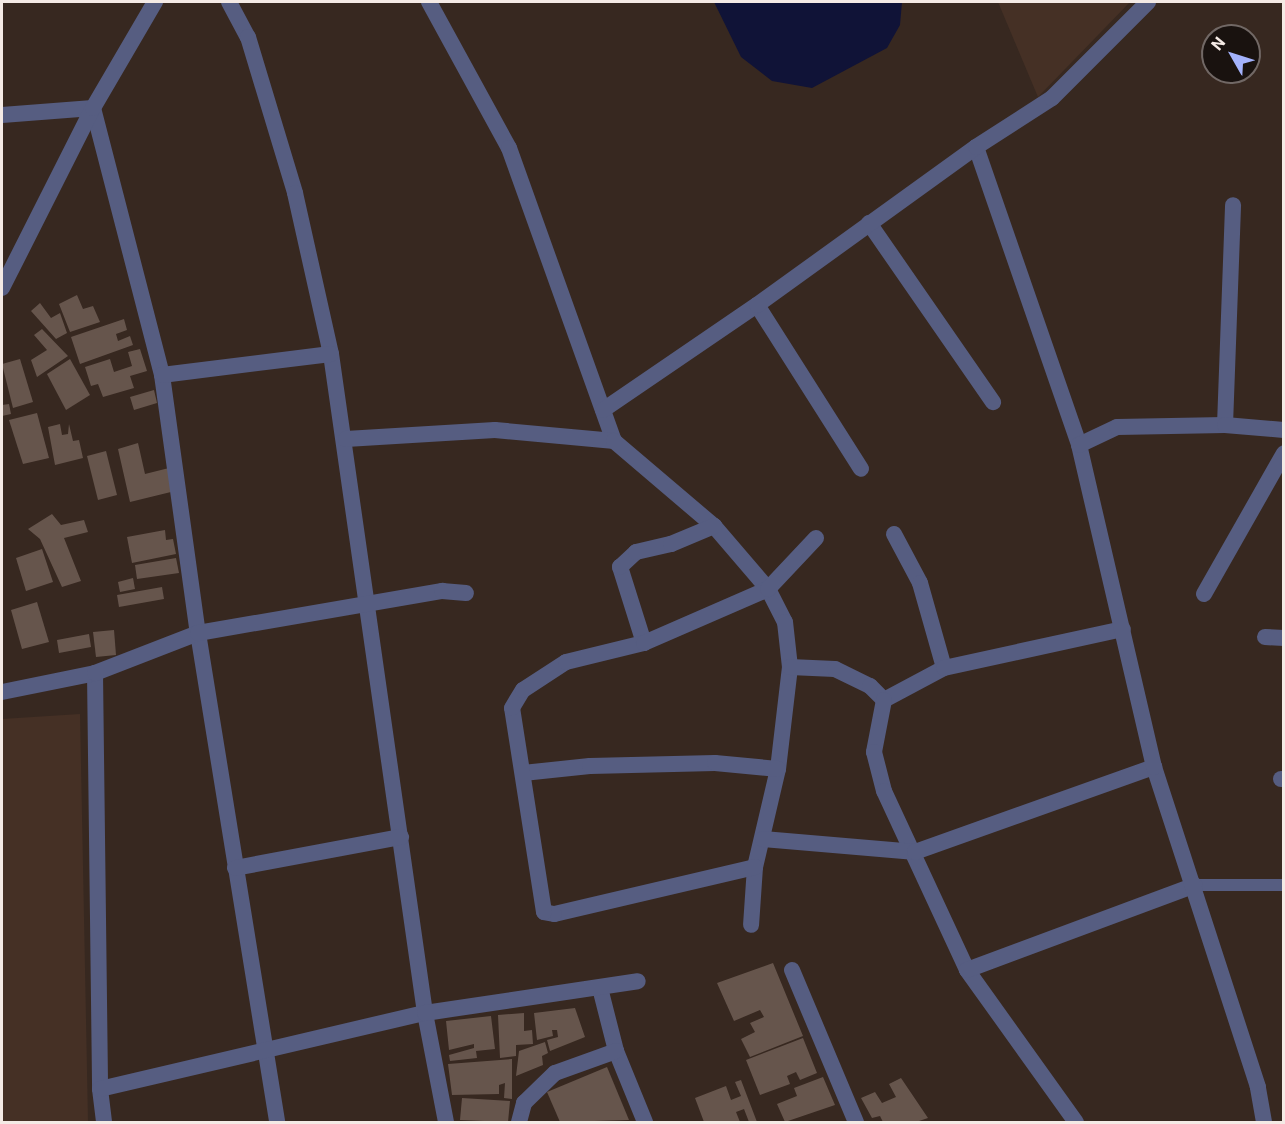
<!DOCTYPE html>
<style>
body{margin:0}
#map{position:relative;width:1285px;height:1124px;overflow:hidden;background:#372820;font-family:Roboto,sans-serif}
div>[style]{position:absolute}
.built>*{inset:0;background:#453025}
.water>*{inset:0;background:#101337}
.building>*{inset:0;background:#66554c}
.service>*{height:12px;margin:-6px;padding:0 6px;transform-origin:6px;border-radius:6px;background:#565d81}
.minor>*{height:16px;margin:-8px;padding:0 8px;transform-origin:8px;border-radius:8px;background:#565d81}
span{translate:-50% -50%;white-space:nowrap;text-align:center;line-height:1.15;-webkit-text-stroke:4.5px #19120f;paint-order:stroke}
.frame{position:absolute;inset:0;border:3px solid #f4eae5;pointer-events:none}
.north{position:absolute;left:1201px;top:24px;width:60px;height:60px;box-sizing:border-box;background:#19120f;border:2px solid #716865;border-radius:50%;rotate:309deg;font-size:16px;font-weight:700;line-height:24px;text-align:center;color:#f4eae5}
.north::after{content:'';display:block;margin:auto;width:21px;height:27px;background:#a3b2fc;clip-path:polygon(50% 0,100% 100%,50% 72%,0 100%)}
</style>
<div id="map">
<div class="built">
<div style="clip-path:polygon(998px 2px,1130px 2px,1038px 97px)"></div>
<div style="clip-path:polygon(80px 714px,88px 1122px,2px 1122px,2px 719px)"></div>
</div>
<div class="water">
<div style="clip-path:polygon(714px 2px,902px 2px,900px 25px,887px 48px,812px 88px,772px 81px,741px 57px)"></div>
</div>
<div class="building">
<div style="clip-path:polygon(77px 295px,83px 309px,93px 306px,100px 322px,70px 332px,59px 304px)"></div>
<div style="clip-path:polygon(40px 303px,51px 318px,60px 313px,67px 333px,56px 339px,31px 311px)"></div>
<div style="clip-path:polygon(124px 319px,127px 330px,116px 334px,118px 341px,130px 336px,133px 345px,80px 364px,71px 337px)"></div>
<div style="clip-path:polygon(42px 329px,68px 356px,37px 377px,31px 360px,47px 350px,34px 335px)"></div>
<div style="clip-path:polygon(140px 349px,147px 371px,130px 376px,134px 388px,103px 397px,98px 384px,91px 386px,85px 367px,110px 359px,114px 372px,132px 366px,128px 352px)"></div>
<div style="clip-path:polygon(20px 359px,33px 402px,13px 408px,2px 364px)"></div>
<div style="clip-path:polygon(70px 359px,90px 395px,66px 410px,47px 374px)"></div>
<div style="clip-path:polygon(154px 390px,157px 403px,134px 410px,130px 397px)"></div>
<div style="clip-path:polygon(9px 404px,11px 414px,2px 416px,2px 405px)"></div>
<div style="clip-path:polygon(37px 413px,49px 458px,23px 464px,9px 420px)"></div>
<div style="clip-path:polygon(60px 424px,62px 435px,68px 434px,69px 424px,73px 441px,79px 440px,83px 458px,55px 465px,48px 427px)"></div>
<div style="clip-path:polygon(138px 443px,145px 474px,169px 468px,175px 491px,130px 502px,118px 449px)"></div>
<div style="clip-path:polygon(106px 451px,117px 495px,98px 500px,87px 456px)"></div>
<div style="clip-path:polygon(52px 514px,61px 525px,84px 520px,88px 532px,64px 538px,81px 581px,62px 587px,40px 539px,28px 529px)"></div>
<div style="clip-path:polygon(165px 530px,166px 540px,173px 539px,176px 554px,132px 563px,127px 537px)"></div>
<div style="clip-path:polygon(42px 549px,53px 582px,26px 591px,16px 558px)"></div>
<div style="clip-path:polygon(176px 558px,179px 573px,137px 579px,135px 565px)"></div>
<div style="clip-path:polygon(133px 578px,135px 589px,120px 592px,118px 582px)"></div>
<div style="clip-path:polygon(162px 587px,164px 599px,119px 607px,117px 595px)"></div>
<div style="clip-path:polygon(37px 602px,49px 642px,22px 649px,11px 610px)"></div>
<div style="clip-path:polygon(114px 630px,116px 655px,96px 657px,93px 632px)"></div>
<div style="clip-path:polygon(89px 634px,91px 647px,59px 653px,57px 640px)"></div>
<div style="clip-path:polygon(773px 963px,803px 1036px,750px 1057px,741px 1039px,755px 1032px,750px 1023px,764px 1017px,760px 1010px,734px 1021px,717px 983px)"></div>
<div style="clip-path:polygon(575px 1008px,585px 1037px,550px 1051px,547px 1040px,558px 1037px,557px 1030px,552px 1030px,553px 1036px,537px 1040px,534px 1013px)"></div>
<div style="clip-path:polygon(524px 1013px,524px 1031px,532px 1030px,533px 1044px,516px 1045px,516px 1056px,500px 1058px,498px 1015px)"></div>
<div style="clip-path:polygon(491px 1016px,495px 1049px,476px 1051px,477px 1058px,450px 1061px,449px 1055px,474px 1048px,474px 1044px,449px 1050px,446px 1021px)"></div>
<div style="clip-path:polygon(803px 1038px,817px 1073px,800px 1080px,796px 1072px,787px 1076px,790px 1084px,760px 1095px,746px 1060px)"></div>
<div style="clip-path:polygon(545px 1042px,548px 1053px,542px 1056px,543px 1065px,516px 1076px,519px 1051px)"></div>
<div style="clip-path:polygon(512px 1059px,512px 1099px,504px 1098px,505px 1083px,499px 1085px,499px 1094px,452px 1095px,448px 1064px)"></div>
<div style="clip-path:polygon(607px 1067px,629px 1120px,560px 1122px,547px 1092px)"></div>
<div style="clip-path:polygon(823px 1077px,835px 1105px,785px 1122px,777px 1104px,797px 1096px,794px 1088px)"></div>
<div style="clip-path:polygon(901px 1078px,928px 1118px,916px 1122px,883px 1122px,880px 1116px,872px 1118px,861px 1098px,875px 1092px,882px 1103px,896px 1097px,889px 1084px)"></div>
<div style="clip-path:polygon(741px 1080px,757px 1122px,749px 1122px,744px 1109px,736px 1112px,740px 1122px,704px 1122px,695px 1098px,726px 1086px,731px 1100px,741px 1096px,735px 1082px)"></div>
<div style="clip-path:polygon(462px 1098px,510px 1101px,508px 1122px,460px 1120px)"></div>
</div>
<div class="service">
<div style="left:1195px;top:885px;width:89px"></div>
</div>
<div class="minor">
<div style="left:229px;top:2px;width:40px;rotate:62deg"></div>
<div style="left:248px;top:37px;width:163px;rotate:73.2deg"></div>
<div style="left:295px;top:193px;width:165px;rotate:77.4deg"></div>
<div style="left:331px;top:354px;width:666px;rotate:81.88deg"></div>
<div style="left:425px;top:1013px;width:111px;rotate:79.1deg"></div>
<div style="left:429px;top:2px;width:166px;rotate:61.3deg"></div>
<div style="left:509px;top:148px;width:311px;rotate:70.3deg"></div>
<div style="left:2px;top:115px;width:91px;rotate:-4.4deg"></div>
<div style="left:93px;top:108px;width:276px;rotate:75.5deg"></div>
<div style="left:162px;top:375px;width:260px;rotate:82.1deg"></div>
<div style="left:198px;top:633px;width:495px;rotate:80.8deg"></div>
<div style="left:976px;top:147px;width:315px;rotate:70.9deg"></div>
<div style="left:869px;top:223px;width:218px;rotate:55.3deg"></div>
<div style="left:2px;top:288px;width:202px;rotate:-63.2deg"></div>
<div style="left:93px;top:108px;width:123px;rotate:-59.7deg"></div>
<div style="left:757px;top:305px;width:194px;rotate:57.6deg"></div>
<div style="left:162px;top:375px;width:170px;rotate:-7.1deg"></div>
<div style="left:603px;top:410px;width:186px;rotate:-34.3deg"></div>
<div style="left:757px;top:305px;width:270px;rotate:-35.8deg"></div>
<div style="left:976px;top:147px;width:90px;rotate:-32.8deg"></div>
<div style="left:1052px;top:98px;width:136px;rotate:-45deg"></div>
<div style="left:1225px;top:425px;width:220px;rotate:-87.9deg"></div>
<div style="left:346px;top:439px;width:149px;rotate:-3.5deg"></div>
<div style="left:495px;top:430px;width:120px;rotate:5.3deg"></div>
<div style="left:614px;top:441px;width:131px;rotate:40.4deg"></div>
<div style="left:714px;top:526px;width:83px;rotate:49.4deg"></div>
<div style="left:768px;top:589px;width:37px;rotate:63deg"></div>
<div style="left:785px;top:622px;width:45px;rotate:83.7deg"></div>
<div style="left:790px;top:667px;width:103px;rotate:96.7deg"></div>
<div style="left:778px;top:769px;width:101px;rotate:103.2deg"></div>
<div style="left:755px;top:867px;width:58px;rotate:93.9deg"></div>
<div style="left:894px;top:534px;width:55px;rotate:62deg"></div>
<div style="left:920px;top:583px;width:88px;rotate:74.2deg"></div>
<div style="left:1204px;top:594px;width:162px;rotate:-60.4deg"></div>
<div style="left:1265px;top:637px;width:19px;rotate:3deg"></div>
<div style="left:644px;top:643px;width:80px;rotate:-107.5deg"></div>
<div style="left:620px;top:567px;width:22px;rotate:-43deg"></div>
<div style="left:636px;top:552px;width:36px;rotate:-13deg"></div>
<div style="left:671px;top:544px;width:47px;rotate:-22.7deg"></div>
<div style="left:790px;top:667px;width:45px;rotate:2.5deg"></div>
<div style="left:835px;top:669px;width:39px;rotate:26deg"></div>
<div style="left:870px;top:686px;width:20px;rotate:45deg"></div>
<div style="left:884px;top:700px;width:68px;rotate:-28.1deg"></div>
<div style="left:944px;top:668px;width:183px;rotate:-12.3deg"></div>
<div style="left:95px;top:673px;width:416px;rotate:89.3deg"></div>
<div style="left:100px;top:1089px;width:33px;rotate:83deg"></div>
<div style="left:2px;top:692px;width:95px;rotate:-11.5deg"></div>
<div style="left:95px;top:673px;width:110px;rotate:-21.2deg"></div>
<div style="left:198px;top:633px;width:248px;rotate:-9.8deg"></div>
<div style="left:442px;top:591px;width:24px;rotate:5deg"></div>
<div style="left:884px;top:700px;width:53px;rotate:100.9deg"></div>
<div style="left:874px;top:752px;width:40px;rotate:75.6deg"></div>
<div style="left:884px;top:791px;width:197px;rotate:65.1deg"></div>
<div style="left:967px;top:970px;width:187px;rotate:54.4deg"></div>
<div style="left:523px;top:773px;width:67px;rotate:-6deg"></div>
<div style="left:590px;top:766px;width:125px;rotate:-1.4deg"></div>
<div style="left:715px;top:763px;width:63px;rotate:5.4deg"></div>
<div style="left:1281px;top:779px;width:3px"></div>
<div style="left:763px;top:839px;width:153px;rotate:4.9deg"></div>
<div style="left:915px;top:852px;width:254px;rotate:-19.6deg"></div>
<div style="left:755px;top:867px;width:206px;rotate:166.8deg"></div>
<div style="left:554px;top:914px;width:10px;rotate:-169deg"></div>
<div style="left:544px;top:912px;width:206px;rotate:-98.9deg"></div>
<div style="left:512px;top:708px;width:21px;rotate:-59deg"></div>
<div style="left:523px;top:690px;width:51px;rotate:-33.1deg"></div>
<div style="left:566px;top:662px;width:80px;rotate:-13.7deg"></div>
<div style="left:644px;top:643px;width:135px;rotate:-23.5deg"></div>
<div style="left:768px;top:589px;width:70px;rotate:-46.7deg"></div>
<div style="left:235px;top:868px;width:169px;rotate:-10.6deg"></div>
<div style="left:792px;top:970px;width:165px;rotate:67.2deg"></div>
<div style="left:967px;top:970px;width:243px;rotate:-20.4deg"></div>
<div style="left:600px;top:988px;width:65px;rotate:75.7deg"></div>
<div style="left:616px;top:1051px;width:77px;rotate:67.8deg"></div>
<div style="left:100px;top:1089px;width:334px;rotate:-13.2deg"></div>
<div style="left:425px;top:1013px;width:215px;rotate:-8.5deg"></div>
<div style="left:519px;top:1122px;width:20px;rotate:-75deg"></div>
<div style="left:524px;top:1103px;width:43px;rotate:-44.1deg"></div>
<div style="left:555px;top:1073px;width:65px;rotate:-19.8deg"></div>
<div style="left:1264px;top:1122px;width:36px;rotate:-100deg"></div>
<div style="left:1258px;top:1087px;width:336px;rotate:-108deg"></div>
<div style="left:1154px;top:767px;width:331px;rotate:-103.1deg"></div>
<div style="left:1079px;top:445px;width:42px;rotate:-25.3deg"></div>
<div style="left:1117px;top:427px;width:108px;rotate:-1.1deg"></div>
<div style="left:1225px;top:425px;width:59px;rotate:4.8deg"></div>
</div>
<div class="frame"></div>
<div class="north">N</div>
</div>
